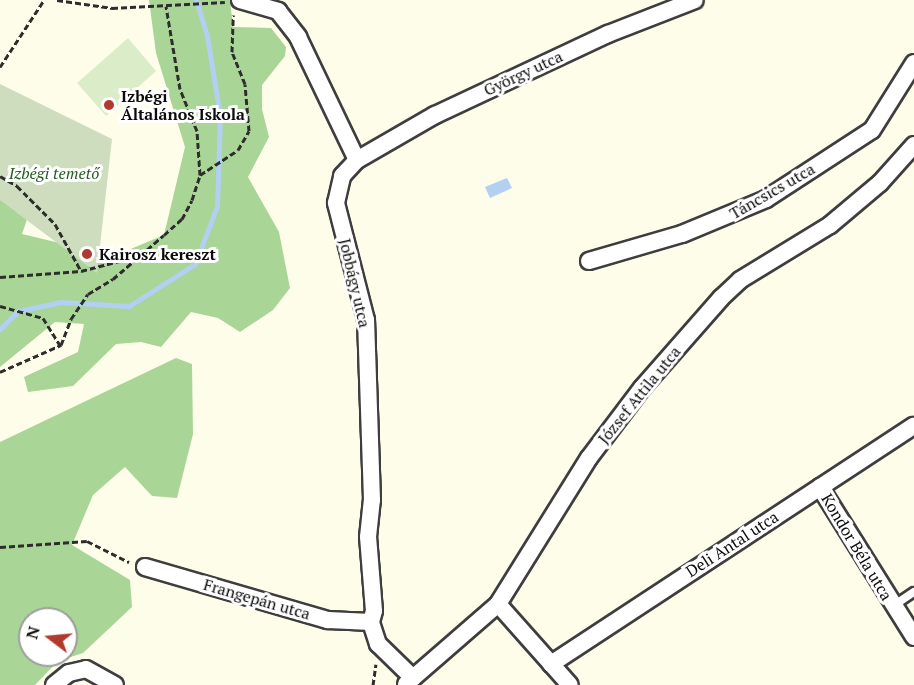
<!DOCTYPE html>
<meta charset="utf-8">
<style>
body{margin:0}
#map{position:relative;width:914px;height:685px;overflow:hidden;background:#fefdea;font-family:"PT Serif",serif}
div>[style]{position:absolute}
.forest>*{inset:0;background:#a9d597}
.cemetery>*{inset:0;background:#ceddbe}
.pitch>*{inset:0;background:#daedc8}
.water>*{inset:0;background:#b2d0f1}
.stream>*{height:5px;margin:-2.5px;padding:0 2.5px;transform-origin:2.5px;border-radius:2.5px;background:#b2d0f1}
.path>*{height:3px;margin-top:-1.5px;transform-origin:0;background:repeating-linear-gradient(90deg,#2d2d2d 0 6px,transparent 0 9px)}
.roads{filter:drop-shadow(2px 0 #3e3e3e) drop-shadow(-2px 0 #3e3e3e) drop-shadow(0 2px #3e3e3e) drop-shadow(0 -2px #3e3e3e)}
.service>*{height:8px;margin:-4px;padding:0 4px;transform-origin:4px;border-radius:4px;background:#fff}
.minor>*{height:16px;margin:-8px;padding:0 8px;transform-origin:8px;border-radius:8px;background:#fff}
.dots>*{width:16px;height:16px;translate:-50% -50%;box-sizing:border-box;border:3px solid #fff;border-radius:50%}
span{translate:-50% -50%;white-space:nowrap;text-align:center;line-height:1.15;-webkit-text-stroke:6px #fff;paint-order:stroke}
.street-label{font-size:16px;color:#0b0b0b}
.poi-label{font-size:16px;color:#0b0b0b;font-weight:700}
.left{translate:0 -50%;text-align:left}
.park-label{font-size:16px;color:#245d20;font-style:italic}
.north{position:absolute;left:18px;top:607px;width:60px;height:60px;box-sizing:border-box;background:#fff;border:2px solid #9d9d9d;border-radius:50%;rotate:286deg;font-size:16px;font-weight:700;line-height:24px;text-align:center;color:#0b0b0b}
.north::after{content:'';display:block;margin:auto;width:21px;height:27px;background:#b03a2d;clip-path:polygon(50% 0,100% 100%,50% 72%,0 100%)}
</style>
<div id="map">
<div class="forest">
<div style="clip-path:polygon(149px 0,230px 0,233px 27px,271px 28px,286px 47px,285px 56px,262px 85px,262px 109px,269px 137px,248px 177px,279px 232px,290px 288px,273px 310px,240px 332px,218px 318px,191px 312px,161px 347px,141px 342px,116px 344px,73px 386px,28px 392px,24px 377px,78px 352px,84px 324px,55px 322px,0 367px,0 102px,37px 190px,22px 234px,114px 256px,164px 235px,185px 147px,156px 53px)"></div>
<div style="clip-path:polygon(evenodd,176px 358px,192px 364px,193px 434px,177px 498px,152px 496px,125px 467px,93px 495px,72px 545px,130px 580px,132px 607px,83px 653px,58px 661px,35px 685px,0 685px,0 442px,176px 358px,30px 619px,66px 619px,66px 655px,30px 655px,30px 619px)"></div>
</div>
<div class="cemetery">
<div style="clip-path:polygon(0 84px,112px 139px,97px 273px,0 200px)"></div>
</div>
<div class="pitch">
<div style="clip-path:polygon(128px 38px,156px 71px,106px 116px,77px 83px)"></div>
</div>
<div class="water">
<div style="clip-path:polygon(507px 178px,512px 188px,490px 198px,485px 187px)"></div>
</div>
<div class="stream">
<div style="left:0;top:329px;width:25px;rotate:-45deg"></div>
<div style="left:18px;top:311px;width:44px;rotate:-11.8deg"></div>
<div style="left:61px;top:302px;width:68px;rotate:3.4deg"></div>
<div style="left:129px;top:306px;width:78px;rotate:-32.5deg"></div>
<div style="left:195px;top:264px;width:62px;rotate:-69.2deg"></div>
<div style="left:217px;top:206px;width:90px;rotate:-88.1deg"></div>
<div style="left:220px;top:116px;width:81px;rotate:-99.2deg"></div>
<div style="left:207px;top:36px;width:38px;rotate:-107deg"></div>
</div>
<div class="path">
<div style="left:57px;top:0;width:56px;rotate:8.3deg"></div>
<div style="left:112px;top:8px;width:113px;rotate:-3deg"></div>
<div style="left:0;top:67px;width:80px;rotate:-56.7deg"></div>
<div style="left:200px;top:175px;width:45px;rotate:-33.3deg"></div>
<div style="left:238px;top:150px;width:22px;rotate:-60deg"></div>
<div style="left:249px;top:131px;width:47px;rotate:-94.9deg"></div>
<div style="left:245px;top:84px;width:35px;rotate:-112deg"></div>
<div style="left:232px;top:52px;width:37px;rotate:-88deg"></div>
<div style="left:0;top:176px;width:20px;rotate:30deg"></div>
<div style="left:17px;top:186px;width:54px;rotate:45deg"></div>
<div style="left:55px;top:224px;width:54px;rotate:61deg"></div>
<div style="left:0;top:277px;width:81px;rotate:-4.2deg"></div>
<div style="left:81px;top:271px;width:59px;rotate:-14.7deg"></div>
<div style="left:0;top:306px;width:45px;rotate:15.6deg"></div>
<div style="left:43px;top:318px;width:32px;rotate:58deg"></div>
<div style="left:0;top:372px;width:67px;rotate:-23.9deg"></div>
<div style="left:61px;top:345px;width:28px;rotate:-69deg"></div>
<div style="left:71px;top:319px;width:30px;rotate:-56deg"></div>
<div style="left:88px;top:294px;width:29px;rotate:-31deg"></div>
<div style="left:113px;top:279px;width:67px;rotate:-40.8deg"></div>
<div style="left:164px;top:235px;width:24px;rotate:-42deg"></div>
<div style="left:182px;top:219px;width:21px;rotate:-62deg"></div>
<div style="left:192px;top:200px;width:26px;rotate:-72deg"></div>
<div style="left:200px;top:175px;width:44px;rotate:-93.9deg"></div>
<div style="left:197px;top:131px;width:45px;rotate:-112deg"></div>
<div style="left:180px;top:89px;width:84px;rotate:-99.6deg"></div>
<div style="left:0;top:547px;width:87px;rotate:-3.9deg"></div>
<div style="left:87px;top:541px;width:47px;rotate:26.6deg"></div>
<div style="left:373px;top:685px;width:21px;rotate:-82deg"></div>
</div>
<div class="roads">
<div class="service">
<div style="left:893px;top:606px;width:25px;rotate:-34deg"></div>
</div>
<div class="minor">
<div style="left:240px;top:0;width:40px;rotate:16deg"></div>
<div style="left:278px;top:11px;width:33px;rotate:52deg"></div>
<div style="left:298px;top:37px;width:136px;rotate:64.4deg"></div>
<div style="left:589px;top:261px;width:97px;rotate:-16.2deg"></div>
<div style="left:682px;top:234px;width:91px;rotate:-22.6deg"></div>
<div style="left:766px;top:199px;width:126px;rotate:-33.1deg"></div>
<div style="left:872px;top:130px;width:79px;rotate:-57.9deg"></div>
<div style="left:820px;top:487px;width:177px;rotate:57.9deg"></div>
<div style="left:145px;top:567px;width:191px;rotate:16.2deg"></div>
<div style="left:328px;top:620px;width:43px;rotate:2.7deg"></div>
<div style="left:498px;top:604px;width:108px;rotate:48.4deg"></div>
<div style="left:551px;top:664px;width:434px;rotate:-33.3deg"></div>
<div style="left:413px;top:678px;width:49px;rotate:-135.8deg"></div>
<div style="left:378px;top:644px;width:23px;rotate:-108deg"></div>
<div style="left:371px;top:622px;width:11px;rotate:-75deg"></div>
<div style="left:374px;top:611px;width:74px;rotate:-94.6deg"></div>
<div style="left:368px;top:537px;width:37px;rotate:-84deg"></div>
<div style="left:372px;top:500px;width:180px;rotate:-91.9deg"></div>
<div style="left:366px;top:320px;width:121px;rotate:-104.4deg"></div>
<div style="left:336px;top:203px;width:28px;rotate:-77deg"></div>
<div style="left:342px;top:176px;width:22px;rotate:-47deg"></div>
<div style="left:357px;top:160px;width:90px;rotate:-30deg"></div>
<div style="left:435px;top:115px;width:191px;rotate:-25.1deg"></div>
<div style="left:608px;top:34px;width:93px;rotate:-21.3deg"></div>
<div style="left:406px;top:684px;width:122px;rotate:-41deg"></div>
<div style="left:498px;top:604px;width:172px;rotate:-58.1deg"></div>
<div style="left:589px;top:458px;width:88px;rotate:-52.9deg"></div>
<div style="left:642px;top:388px;width:120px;rotate:-48.7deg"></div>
<div style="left:721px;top:298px;width:26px;rotate:-43deg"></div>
<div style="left:740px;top:280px;width:105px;rotate:-31.4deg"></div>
<div style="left:830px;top:225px;width:65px;rotate:-40deg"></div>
<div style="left:880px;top:183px;width:51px;rotate:-48.2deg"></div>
<div style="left:54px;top:685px;width:19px;rotate:-39deg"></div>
<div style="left:69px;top:673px;width:17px;rotate:-13deg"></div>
<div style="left:86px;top:669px;width:33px;rotate:29deg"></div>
</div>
</div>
<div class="dots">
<div style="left:109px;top:105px;background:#b03a2d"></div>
<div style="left:87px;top:254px;background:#b03a2d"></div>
</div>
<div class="street-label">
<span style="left:523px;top:73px;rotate:-25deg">György utca</span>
<span style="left:772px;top:191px;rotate:-30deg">Táncsics utca</span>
<span style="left:355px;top:283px;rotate:77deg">Jobbágy utca</span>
<span style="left:639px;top:395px;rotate:-51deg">József Attila utca</span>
<span style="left:732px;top:544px;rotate:-33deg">Deli Antal utca</span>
<span style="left:857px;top:547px;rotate:59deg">Kondor Béla utca</span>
<span style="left:257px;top:599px;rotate:16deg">Frangepán utca</span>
</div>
<div class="poi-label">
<span class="left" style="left:121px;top:105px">Izbégi<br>Általános Iskola</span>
<span class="left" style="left:99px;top:254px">Kairosz kereszt</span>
</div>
<div class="park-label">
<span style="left:54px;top:173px">Izbégi temető</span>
</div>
<div class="north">N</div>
</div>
